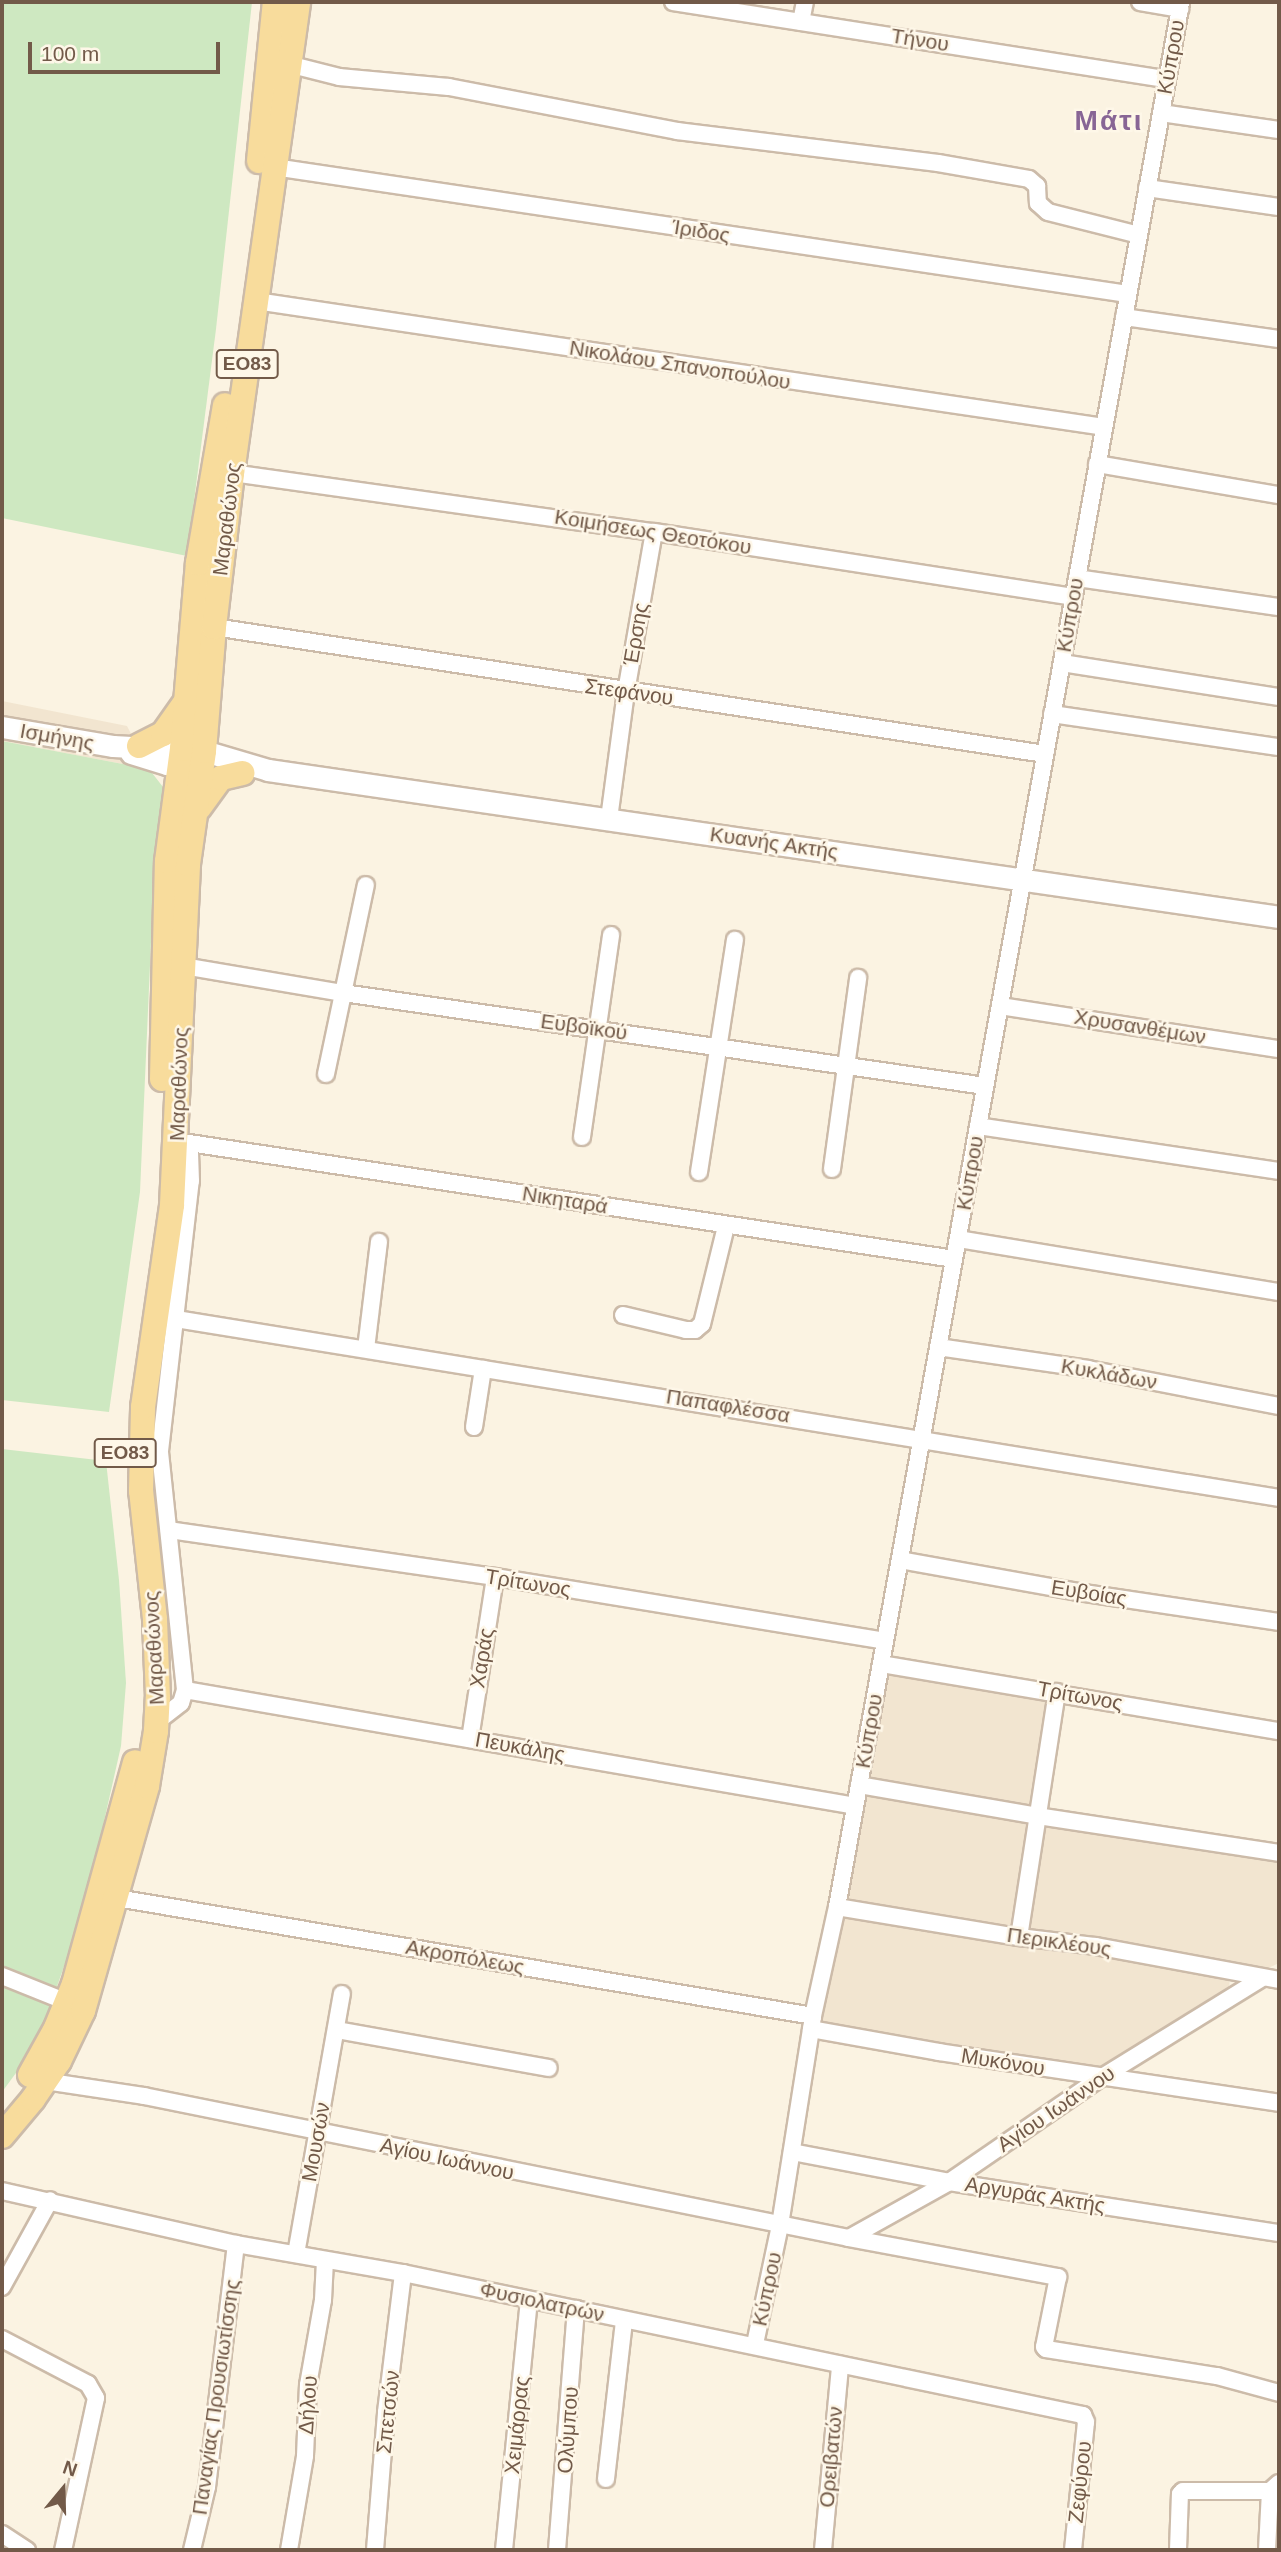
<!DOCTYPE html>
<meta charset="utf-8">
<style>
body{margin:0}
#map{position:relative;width:1281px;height:2552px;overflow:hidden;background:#fbf3e2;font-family:Arial,sans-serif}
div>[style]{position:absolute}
.residential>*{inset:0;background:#f2e5d0}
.green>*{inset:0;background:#cee8c1}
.roads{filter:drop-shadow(2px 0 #ccbba9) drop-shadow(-2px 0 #ccbba9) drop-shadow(0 2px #ccbba9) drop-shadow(0 -2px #ccbba9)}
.street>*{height:16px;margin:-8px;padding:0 8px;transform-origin:8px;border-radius:8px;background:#fff}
.secondary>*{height:21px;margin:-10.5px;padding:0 10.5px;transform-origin:10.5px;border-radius:10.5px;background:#fff}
.primary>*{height:24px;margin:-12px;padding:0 12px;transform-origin:12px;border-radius:12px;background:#f8dc9c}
span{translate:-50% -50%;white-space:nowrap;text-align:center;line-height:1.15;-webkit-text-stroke:5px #fef7e8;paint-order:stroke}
.shield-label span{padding:2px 5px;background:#fef7e8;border:2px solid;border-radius:5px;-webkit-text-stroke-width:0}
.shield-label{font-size:19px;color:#725a49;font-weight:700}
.street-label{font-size:21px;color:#725a49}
.district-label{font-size:28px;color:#886595;font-weight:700;letter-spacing:2px}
.frame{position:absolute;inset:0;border:4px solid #725a49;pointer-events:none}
.north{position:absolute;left:28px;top:2454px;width:70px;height:70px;-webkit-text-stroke:5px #fef7e8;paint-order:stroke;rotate:19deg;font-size:19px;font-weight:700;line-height:28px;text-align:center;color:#725a49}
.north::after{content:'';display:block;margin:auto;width:24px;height:32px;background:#725a49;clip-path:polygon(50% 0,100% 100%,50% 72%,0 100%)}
.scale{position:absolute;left:28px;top:42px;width:192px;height:32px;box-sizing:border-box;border:4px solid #725a49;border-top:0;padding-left:9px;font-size:21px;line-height:24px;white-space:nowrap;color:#725a49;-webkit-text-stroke:5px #fef7e8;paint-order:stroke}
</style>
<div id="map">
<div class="residential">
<div style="clip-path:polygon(2px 701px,127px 726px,149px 769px,2px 741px)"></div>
<div style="clip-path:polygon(879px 1670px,1044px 1697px,1049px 1701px,1032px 1813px,859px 1779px)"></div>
<div style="clip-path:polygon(857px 1789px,1030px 1821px,1013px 1933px,840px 1902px)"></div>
<div style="clip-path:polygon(1043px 1823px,1279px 1860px,1279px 1963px,1266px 1969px,1136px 1946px,1026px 1933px)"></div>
<div style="clip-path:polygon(838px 1915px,978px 1939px,1103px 1954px,1230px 1977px,1229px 1989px,1102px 2068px,821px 2030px)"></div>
</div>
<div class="green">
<div style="clip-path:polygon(2px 2px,252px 2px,216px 329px,187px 556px,2px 518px)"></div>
<div style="clip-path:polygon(2px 741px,149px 769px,163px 787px,154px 874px,140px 1192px,109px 1412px,2px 1400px)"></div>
<div style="clip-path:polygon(2px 1449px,106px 1461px,119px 1580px,126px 1683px,121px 1746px,84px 1910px,55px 1992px,2px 1973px)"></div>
<div style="clip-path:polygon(2px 1980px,55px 2002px,27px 2058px,2px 2092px)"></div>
</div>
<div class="roads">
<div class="street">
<div style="left:673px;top:2px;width:500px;rotate:8.9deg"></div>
<div style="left:1140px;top:2px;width:41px;rotate:9.9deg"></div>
<div style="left:801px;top:22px;width:20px;rotate:-79deg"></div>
<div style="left:292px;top:65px;width:49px;rotate:14.3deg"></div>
<div style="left:339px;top:77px;width:110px;rotate:5.2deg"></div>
<div style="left:449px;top:87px;width:232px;rotate:10.9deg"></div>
<div style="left:677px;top:131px;width:263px;rotate:7deg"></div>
<div style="left:938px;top:163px;width:92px;rotate:10deg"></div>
<div style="left:1029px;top:179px;width:11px;rotate:41deg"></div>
<div style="left:1037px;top:186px;width:17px;rotate:87deg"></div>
<div style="left:1038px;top:203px;width:13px;rotate:42deg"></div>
<div style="left:1048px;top:212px;width:94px;rotate:14.2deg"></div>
<div style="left:1161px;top:113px;width:119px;rotate:8.2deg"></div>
<div style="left:274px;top:167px;width:863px;rotate:8.46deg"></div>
<div style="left:1147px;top:188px;width:133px;rotate:8.2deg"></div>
<div style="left:256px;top:301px;width:857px;rotate:8.45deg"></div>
<div style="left:1124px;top:317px;width:157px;rotate:8.1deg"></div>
<div style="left:1097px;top:464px;width:185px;rotate:9.7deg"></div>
<div style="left:232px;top:473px;width:426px;rotate:8deg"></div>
<div style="left:654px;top:532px;width:424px;rotate:8.8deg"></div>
<div style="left:1077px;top:578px;width:204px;rotate:8.2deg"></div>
<div style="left:214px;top:627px;width:841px;rotate:8.69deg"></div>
<div style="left:1062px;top:663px;width:220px;rotate:8.9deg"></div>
<div style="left:1052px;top:714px;width:229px;rotate:8.3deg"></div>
<div style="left:609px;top:819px;width:128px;rotate:-82.4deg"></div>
<div style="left:626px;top:692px;width:162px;rotate:-80.1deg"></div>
<div style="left:183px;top:966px;width:162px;rotate:9.6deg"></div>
<div style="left:343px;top:993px;width:649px;rotate:8.24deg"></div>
<div style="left:1000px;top:1006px;width:282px;rotate:8.8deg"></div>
<div style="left:326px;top:1074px;width:193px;rotate:-78.1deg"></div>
<div style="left:978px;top:1126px;width:304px;rotate:8.5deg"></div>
<div style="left:582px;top:1137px;width:204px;rotate:-81.8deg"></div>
<div style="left:176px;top:1141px;width:787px;rotate:8.62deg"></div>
<div style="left:832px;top:1169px;width:193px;rotate:-82.2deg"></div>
<div style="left:699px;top:1172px;width:235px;rotate:-81.2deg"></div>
<div style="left:958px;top:1239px;width:325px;rotate:9.4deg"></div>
<div style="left:623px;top:1315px;width:65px;rotate:13.4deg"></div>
<div style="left:686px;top:1330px;width:9px"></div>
<div style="left:695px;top:1330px;width:9px;rotate:-41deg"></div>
<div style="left:702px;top:1324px;width:101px;rotate:-76.2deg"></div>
<div style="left:176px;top:1319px;width:1117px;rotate:9.22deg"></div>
<div style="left:938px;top:1347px;width:152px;rotate:8.3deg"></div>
<div style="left:1088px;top:1369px;width:195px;rotate:11deg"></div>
<div style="left:366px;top:1349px;width:108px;rotate:-83.1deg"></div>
<div style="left:474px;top:1427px;width:59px;rotate:-81.2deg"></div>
<div style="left:169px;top:1530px;width:329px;rotate:8.2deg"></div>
<div style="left:495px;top:1577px;width:395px;rotate:9.3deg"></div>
<div style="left:900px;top:1560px;width:181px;rotate:10.2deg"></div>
<div style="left:1078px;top:1592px;width:203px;rotate:8.5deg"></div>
<div style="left:881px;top:1664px;width:404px;rotate:9.6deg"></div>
<div style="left:185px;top:1690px;width:680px;rotate:9.82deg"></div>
<div style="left:158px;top:1721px;width:29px;rotate:-38deg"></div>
<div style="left:181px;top:1703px;width:14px;rotate:-73deg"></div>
<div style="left:185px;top:1690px;width:240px;rotate:-96deg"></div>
<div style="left:160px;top:1451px;width:272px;rotate:-83.5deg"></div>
<div style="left:191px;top:1181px;width:29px;rotate:-92deg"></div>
<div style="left:190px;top:1152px;width:18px;rotate:-142deg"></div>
<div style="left:470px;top:1739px;width:164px;rotate:-81.2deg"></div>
<div style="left:859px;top:1785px;width:182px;rotate:9.8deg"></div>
<div style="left:1038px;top:1816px;width:244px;rotate:8.7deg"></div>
<div style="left:117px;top:1898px;width:706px;rotate:9.62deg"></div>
<div style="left:837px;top:1907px;width:184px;rotate:9.4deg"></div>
<div style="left:1019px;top:1937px;width:78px;rotate:6.7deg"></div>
<div style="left:1096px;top:1946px;width:186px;rotate:10.5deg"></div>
<div style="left:1019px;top:1937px;width:248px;rotate:-81.2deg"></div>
<div style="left:2px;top:1976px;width:70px;rotate:21.8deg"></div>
<div style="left:811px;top:2029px;width:130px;rotate:10.2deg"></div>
<div style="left:939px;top:2052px;width:344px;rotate:8.5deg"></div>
<div style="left:337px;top:2030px;width:215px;rotate:10.2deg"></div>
<div style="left:45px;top:2081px;width:100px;rotate:8.6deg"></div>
<div style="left:144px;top:2096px;width:719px;rotate:11.39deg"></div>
<div style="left:849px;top:2238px;width:115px;rotate:-29.2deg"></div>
<div style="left:949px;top:2182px;width:186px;rotate:-34.5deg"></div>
<div style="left:1102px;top:2077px;width:188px;rotate:-31.7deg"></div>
<div style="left:792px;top:2152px;width:160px;rotate:10.8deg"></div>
<div style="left:949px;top:2182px;width:334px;rotate:8.8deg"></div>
<div style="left:2px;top:2191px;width:240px;rotate:12.8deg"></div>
<div style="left:236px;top:2244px;width:169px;rotate:9.9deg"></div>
<div style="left:403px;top:2273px;width:695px;rotate:11.8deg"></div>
<div style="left:1083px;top:2415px;width:8px;rotate:67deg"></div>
<div style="left:1086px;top:2422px;width:129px;rotate:95.8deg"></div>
<div style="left:849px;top:2238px;width:213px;rotate:10.6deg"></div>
<div style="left:1058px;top:2277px;width:71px;rotate:101.3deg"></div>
<div style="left:1044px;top:2347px;width:3px;rotate:45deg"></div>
<div style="left:1046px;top:2349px;width:173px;rotate:9deg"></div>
<div style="left:1217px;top:2376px;width:64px;rotate:15.3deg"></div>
<div style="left:296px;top:2254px;width:264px;rotate:-80deg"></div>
<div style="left:2px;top:2287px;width:99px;rotate:-61.1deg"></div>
<div style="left:2px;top:2339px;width:97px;rotate:27.6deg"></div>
<div style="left:88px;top:2384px;width:16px;rotate:60deg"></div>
<div style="left:96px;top:2398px;width:156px;rotate:102.2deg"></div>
<div style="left:755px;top:2344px;width:122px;rotate:-78.1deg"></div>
<div style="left:780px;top:2225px;width:212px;rotate:-81deg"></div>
<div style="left:813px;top:2016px;width:112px;rotate:-77.6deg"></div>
<div style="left:837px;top:1907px;width:1936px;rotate:-79.76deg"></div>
<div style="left:606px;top:2479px;width:160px;rotate:-83.5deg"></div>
<div style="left:2px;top:2534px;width:30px;rotate:33deg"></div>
<div style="left:192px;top:2550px;width:65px;rotate:-76.6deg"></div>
<div style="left:207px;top:2487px;width:245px;rotate:-83.2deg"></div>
<div style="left:289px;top:2550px;width:95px;rotate:-80.3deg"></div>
<div style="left:305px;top:2456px;width:71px;rotate:-87.6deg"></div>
<div style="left:308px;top:2385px;width:86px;rotate:-80deg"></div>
<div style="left:323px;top:2300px;width:40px;rotate:-87.1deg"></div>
<div style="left:375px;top:2550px;width:138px;rotate:-85.4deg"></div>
<div style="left:386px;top:2412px;width:140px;rotate:-83deg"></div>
<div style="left:504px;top:2550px;width:251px;rotate:-84.3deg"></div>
<div style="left:557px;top:2550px;width:242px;rotate:-85.5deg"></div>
<div style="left:823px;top:2550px;width:186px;rotate:-84.7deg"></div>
<div style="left:1178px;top:2550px;width:56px;rotate:-88deg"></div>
<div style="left:1180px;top:2494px;width:4px;rotate:-45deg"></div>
<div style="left:1183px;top:2491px;width:87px"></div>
<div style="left:1267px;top:2550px;width:59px;rotate:-87.1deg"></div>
<div style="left:1270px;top:2491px;width:12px;rotate:-42deg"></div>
</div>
<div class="secondary">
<div style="left:2px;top:727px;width:113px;rotate:9.7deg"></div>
<div style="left:113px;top:746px;width:91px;rotate:3.1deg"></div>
<div style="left:204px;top:751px;width:67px;rotate:16.5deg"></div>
<div style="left:268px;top:770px;width:1022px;rotate:8.27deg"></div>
<div style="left:131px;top:753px;width:38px;rotate:17deg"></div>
<div style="left:167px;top:764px;width:28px;rotate:8deg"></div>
</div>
<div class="primary">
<div style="left:259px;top:161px;width:160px;rotate:-84.3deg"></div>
<div style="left:139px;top:746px;width:27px;rotate:-27deg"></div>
<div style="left:163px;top:734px;width:35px;rotate:-55deg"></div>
<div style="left:199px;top:808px;width:37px;rotate:-54deg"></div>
<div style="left:221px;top:778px;width:22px;rotate:-13deg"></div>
<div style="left:162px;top:1079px;width:218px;rotate:-88.7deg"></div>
<div style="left:167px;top:861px;width:113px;rotate:-82.4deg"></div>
<div style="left:182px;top:749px;width:187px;rotate:-85.1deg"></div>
<div style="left:198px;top:563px;width:160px;rotate:-80.3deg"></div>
<div style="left:30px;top:2075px;width:54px;rotate:-61deg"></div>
<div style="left:56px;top:2028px;width:48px;rotate:-67.8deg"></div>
<div style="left:74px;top:1984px;width:230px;rotate:-74.6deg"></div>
<div style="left:2px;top:2136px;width:48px;rotate:-50deg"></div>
<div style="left:33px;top:2099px;width:46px;rotate:-55.6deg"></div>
<div style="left:59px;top:2061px;width:55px;rotate:-64.4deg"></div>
<div style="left:83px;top:2011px;width:234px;rotate:-74.1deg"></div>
<div style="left:147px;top:1786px;width:56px;rotate:-80.7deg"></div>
<div style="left:156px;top:1731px;width:33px;rotate:-87deg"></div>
<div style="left:158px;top:1698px;width:79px;rotate:-92.2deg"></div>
<div style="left:155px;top:1619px;width:129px;rotate:-96.2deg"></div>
<div style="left:141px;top:1491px;width:84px;rotate:-88.6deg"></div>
<div style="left:143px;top:1407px;width:204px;rotate:-81.8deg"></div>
<div style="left:172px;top:1205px;width:341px;rotate:-87.3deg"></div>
<div style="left:188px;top:864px;width:114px;rotate:-81.9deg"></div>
<div style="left:204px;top:751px;width:124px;rotate:-85.4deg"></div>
<div style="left:214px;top:627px;width:155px;rotate:-83.3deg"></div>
<div style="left:232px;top:473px;width:476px;rotate:-82deg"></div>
</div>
</div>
<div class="shield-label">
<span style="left:247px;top:364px">ΕΟ83</span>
<span style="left:125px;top:1453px">ΕΟ83</span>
</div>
<div class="street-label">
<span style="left:920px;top:40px;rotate:9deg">Τήνου</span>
<span style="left:1171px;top:57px;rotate:-80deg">Κύπρου</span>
<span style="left:701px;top:231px;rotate:9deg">Ίριδος</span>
<span style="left:680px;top:365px;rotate:9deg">Νικολάου Σπανοπούλου</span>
<span style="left:227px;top:519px;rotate:-83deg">Μαραθώνος</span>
<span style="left:653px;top:532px;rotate:9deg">Κοιμήσεως Θεοτόκου</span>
<span style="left:1070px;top:615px;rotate:-80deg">Κύπρου</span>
<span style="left:636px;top:634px;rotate:-80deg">Έρσης</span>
<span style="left:629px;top:692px;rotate:8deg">Στεφάνου</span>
<span style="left:57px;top:737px;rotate:10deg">Ισμήνης</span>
<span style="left:774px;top:843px;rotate:8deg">Κυανής Ακτής</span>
<span style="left:584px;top:1027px;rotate:8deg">Ευβοϊκού</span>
<span style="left:1140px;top:1027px;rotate:9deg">Χρυσανθέμων</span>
<span style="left:179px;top:1084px;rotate:-88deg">Μαραθώνος</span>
<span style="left:970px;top:1173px;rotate:-80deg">Κύπρου</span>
<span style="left:565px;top:1200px;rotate:9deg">Νικηταρά</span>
<span style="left:1109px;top:1374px;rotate:10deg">Κυκλάδων</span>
<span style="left:728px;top:1406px;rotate:9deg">Παπαφλέσσα</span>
<span style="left:528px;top:1583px;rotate:9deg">Τρίτωνος</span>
<span style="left:1089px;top:1593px;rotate:9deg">Ευβοίας</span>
<span style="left:154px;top:1648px;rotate:-93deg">Μαραθώνος</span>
<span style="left:482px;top:1658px;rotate:-81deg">Χαράς</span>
<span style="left:1080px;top:1696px;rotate:10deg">Τρίτωνος</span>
<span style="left:869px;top:1731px;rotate:-80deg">Κύπρου</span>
<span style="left:520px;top:1747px;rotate:10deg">Πευκάλης</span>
<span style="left:1059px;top:1942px;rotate:8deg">Περικλέους</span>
<span style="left:465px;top:1957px;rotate:10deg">Ακροπόλεως</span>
<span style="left:1003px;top:2062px;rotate:9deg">Μυκόνου</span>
<span style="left:1056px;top:2109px;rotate:-34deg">Αγίου Ιωάννου</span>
<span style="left:316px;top:2142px;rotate:-80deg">Μουσών</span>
<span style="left:447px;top:2159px;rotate:12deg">Αγίου Ιωάννου</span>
<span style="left:1035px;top:2195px;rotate:9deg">Αργυράς Ακτής</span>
<span style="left:767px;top:2289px;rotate:-78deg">Κύπρου</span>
<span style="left:542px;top:2302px;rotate:12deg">Φυσιολατρών</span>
<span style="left:216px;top:2397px;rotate:-82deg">Παναγίας Προυσιωτίσσης</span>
<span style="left:308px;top:2405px;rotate:-86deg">Δήλου</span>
<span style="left:388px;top:2412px;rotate:-84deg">Σπετσών</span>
<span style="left:517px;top:2425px;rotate:-84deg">Χειμάρρας</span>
<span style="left:568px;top:2430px;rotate:-86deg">Ολύμπου</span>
<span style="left:831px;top:2457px;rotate:-85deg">Ορειβατών</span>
<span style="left:1080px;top:2482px;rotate:-84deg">Ζεφύρου</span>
</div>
<div class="district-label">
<span style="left:1109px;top:121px">Μάτι</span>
</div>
<div class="frame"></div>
<div class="north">N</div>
<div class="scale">100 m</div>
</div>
